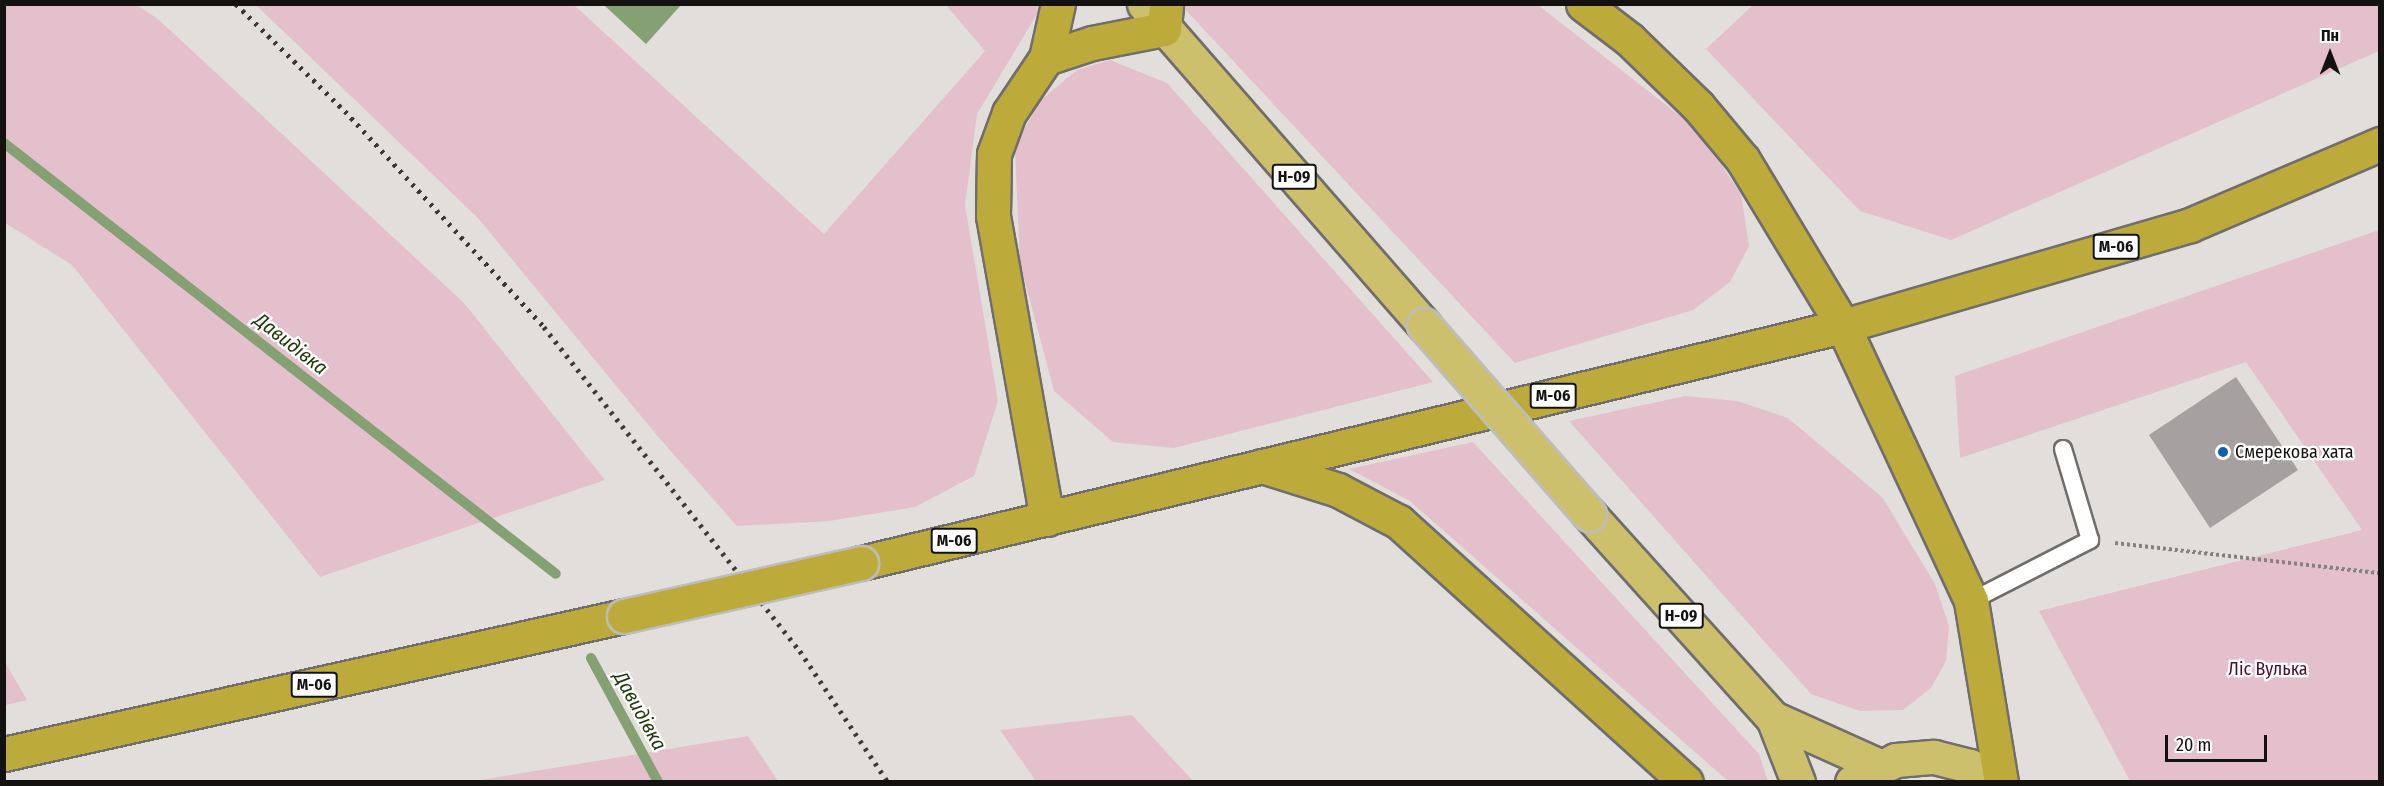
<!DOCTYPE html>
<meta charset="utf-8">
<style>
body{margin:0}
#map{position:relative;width:2384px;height:786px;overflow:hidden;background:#e2dedb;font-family:"Fira Sans Condensed",sans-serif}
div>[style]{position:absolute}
.green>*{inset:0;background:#e3c0cc}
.water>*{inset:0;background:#85a073}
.stream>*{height:10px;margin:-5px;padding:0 5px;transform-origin:5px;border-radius:5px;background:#85a073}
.building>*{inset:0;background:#a6a1a0}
.path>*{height:4px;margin-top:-2px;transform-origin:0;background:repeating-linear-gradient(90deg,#848280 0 3px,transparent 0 6px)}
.roads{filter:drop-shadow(2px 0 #706d6b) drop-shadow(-2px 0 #706d6b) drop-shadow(0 2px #706d6b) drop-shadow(0 -2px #706d6b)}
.service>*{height:16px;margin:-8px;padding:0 8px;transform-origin:8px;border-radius:8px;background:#fff}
.primary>*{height:33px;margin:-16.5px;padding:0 16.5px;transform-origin:16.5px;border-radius:16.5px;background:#cdc06c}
.trunk>*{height:33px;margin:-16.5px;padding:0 16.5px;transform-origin:16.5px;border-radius:16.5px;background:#bcab3b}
.rail>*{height:4.5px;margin-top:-2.25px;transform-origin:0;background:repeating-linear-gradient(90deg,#3a3837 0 3px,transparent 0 9px)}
.bridges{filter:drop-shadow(2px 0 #bdbdbc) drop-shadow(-2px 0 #bdbdbc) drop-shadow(0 2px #bdbdbc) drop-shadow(0 -2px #bdbdbc)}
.primary-bridge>*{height:33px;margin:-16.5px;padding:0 16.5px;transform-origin:16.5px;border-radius:16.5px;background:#cdc06c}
.trunk-bridge>*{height:33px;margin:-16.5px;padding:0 16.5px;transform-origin:16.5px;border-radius:16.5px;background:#bcab3b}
.dots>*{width:16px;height:16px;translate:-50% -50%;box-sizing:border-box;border:3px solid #fff;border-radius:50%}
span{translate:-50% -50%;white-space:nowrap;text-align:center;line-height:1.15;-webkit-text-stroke:4.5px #fff;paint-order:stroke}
.shield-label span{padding:2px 4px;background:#fff;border:2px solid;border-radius:4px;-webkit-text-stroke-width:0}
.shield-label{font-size:16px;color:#131211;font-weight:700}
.poi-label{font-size:18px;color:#131211}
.left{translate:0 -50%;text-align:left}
.park-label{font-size:18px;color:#4e0c2c}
.water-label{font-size:20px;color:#1f3907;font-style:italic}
.frame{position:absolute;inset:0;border:6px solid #131211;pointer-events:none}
.north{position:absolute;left:2300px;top:24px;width:60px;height:60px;-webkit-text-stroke:4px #fff;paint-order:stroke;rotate:0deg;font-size:16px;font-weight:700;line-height:24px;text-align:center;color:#131211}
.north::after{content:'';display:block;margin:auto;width:21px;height:27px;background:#131211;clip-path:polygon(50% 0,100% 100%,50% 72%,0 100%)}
.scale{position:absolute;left:2165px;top:735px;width:102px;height:27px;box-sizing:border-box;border:3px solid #131211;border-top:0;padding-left:8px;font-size:18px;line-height:21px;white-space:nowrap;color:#131211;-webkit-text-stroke:4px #fff;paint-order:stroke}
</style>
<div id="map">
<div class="green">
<div style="clip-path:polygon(4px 5px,137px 5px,158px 19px,464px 303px,605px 480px,320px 577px,72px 265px,5px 223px)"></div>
<div style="clip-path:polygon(256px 5px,574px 5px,824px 234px,985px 51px,946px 5px,1038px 5px,1037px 14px,977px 114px,965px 205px,998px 401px,974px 476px,915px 507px,829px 521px,737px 526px,660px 439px,478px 218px)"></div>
<div style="clip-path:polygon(1181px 5px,1538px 5px,1698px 130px,1741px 194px,1749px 246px,1730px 282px,1693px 310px,1515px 363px)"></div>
<div style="clip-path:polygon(1753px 5px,2379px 5px,2379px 51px,1951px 240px,1860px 211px,1706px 49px)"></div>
<div style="clip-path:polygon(1110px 60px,1167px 83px,1433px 382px,1174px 448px,1113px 442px,1054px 391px,1020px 263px,1015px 146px,1040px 101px,1077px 70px)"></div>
<div style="clip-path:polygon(2379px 230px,2379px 781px,2130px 781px,2039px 611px,2362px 530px,2246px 362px,1960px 458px,1955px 376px)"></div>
<div style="clip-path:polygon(1685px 396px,1737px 401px,1788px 418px,1882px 497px,1935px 584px,1949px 626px,1946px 661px,1931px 688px,1903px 710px,1860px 711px,1811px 694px,1569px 421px)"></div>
<div style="clip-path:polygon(1473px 442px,1759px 754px,1768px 781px,1728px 781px,1410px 501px,1349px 469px)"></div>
<div style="clip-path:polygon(4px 662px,5px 662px,27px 700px,5px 705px)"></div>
<div style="clip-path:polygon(1132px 715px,1193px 781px,1036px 781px,1000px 730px)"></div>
<div style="clip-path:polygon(748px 736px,778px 781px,475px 781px)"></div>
</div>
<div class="water">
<div style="clip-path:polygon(681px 5px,646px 44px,604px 5px,604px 4px)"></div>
</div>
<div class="stream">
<div style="left:4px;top:143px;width:700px;rotate:37.98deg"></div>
<div style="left:591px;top:658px;width:141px;rotate:61.6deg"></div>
</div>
<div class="building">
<div style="clip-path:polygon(2236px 377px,2298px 470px,2210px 528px,2149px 435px)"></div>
</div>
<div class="path">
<div style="left:2115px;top:543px;width:267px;rotate:6.5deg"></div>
</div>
<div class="roads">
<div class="service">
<div style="left:1971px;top:601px;width:134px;rotate:-27.1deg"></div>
<div style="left:2090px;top:540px;width:95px;rotate:-106.5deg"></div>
</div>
<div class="primary">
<div style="left:1144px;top:4px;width:426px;rotate:48.9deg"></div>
<div style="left:1589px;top:514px;width:275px;rotate:48deg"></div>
<div style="left:1773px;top:718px;width:69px;rotate:68.7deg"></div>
<div style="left:1773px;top:718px;width:117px;rotate:24.2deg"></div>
<div style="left:1852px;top:782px;width:49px;rotate:-26.6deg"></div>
<div style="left:1896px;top:760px;width:38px;rotate:-5deg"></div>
<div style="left:1934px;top:757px;width:37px;rotate:14deg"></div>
<div style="left:1970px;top:766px;width:30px;rotate:33deg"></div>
</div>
<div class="trunk">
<div style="left:1583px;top:4px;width:58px;rotate:37.3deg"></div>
<div style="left:1629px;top:39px;width:96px;rotate:44.2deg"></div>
<div style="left:1698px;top:106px;width:70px;rotate:50.2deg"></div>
<div style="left:1743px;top:160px;width:194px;rotate:58.9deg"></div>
<div style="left:1843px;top:326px;width:303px;rotate:65deg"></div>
<div style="left:1971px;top:601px;width:183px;rotate:80.6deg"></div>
<div style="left:1046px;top:58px;width:48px;rotate:-18.1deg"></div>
<div style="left:1092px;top:43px;width:73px;rotate:-11deg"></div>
<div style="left:1164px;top:29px;width:25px;rotate:-85deg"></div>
<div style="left:1262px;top:466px;width:80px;rotate:17.5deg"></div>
<div style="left:1338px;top:490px;width:69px;rotate:27.7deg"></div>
<div style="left:1399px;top:522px;width:387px;rotate:42.2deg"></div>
<div style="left:1047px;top:519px;width:308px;rotate:-100.1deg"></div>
<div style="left:993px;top:216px;width:62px;rotate:-89.1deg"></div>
<div style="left:994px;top:154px;width:44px;rotate:-69.9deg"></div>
<div style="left:1009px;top:113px;width:66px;rotate:-56.1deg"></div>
<div style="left:1046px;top:58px;width:55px;rotate:-77.5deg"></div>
<div style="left:861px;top:563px;width:1010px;rotate:-13.57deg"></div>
<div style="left:1843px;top:326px;width:361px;rotate:-16.2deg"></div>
<div style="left:2190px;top:225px;width:207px;rotate:-23.1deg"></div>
<div style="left:4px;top:754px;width:635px;rotate:-12.55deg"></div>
</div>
</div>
<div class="rail">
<div style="left:236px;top:4px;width:153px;rotate:44.5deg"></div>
<div style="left:345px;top:111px;width:294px;rotate:47.3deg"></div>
<div style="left:544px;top:327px;width:413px;rotate:51.7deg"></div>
<div style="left:800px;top:651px;width:158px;rotate:56.1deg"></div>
</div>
<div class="bridges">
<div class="primary-bridge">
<div style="left:1424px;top:325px;width:251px;rotate:48.9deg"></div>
</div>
<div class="trunk-bridge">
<div style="left:624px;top:616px;width:243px;rotate:-12.6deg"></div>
</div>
</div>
<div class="dots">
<div style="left:2223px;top:452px;background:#0f61b0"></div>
</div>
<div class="shield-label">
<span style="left:1294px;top:177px">Н-09</span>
<span style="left:2116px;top:247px">М-06</span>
<span style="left:1553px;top:396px">М-06</span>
<span style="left:954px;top:541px">М-06</span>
<span style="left:1681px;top:616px">Н-09</span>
<span style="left:314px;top:685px">М-06</span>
</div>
<div class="poi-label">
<span class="left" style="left:2235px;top:452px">Смерекова хата</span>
</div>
<div class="park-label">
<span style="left:2268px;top:669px">Ліс Вулька</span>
</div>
<div class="water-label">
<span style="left:291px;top:344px;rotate:38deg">Давидівка</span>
<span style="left:640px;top:711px;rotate:61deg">Давидівка</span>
</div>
<div class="frame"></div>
<div class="north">Пн</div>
<div class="scale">20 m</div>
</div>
